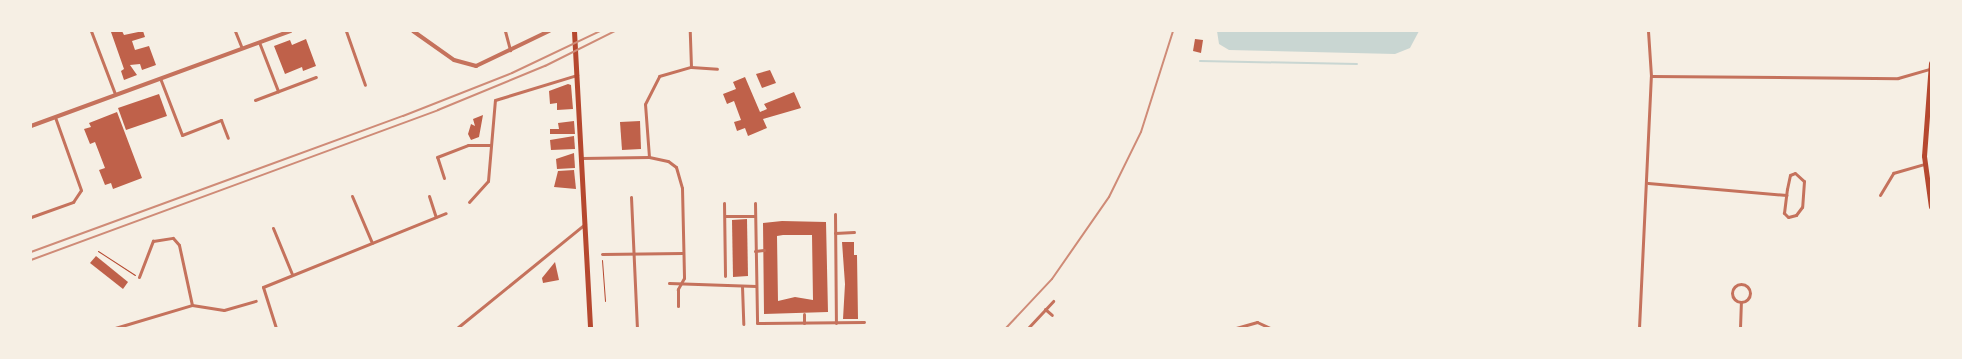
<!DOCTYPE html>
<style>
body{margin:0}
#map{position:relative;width:1962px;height:359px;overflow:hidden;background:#f6efe4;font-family:"Fira Sans",sans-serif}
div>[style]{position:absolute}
.water>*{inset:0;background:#c9d6d2}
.stream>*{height:2px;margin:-1px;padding:0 1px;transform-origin:1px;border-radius:1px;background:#c9d6d2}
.building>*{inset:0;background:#bf614a}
.path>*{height:1px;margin:-0.5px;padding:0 0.5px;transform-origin:0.5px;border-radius:0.5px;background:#b5482f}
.minor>*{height:3px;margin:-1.5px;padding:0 1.5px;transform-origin:1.5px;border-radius:1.5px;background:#c5725c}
.minor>.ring{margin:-1.5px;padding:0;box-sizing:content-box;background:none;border:3px solid #c5725c;border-radius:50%}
.tertiary>*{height:4px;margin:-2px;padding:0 2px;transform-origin:2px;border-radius:2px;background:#c5725c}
.primary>*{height:5px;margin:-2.5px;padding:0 2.5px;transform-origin:2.5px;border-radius:2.5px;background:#b5482f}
.rail>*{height:2px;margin:-1px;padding:0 1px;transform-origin:1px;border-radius:1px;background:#cf8b77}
span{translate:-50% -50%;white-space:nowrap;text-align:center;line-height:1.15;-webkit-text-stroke:3.5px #f6efe4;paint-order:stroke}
.frame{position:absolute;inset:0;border:32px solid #f6efe4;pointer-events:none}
</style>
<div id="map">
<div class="water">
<div style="clip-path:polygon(1217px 31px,1419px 31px,1410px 48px,1395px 54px,1229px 50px,1219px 44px)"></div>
</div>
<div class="stream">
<div style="left:1200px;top:61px;width:157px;rotate:1.1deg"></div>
</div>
<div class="building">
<div style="clip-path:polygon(122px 31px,124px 35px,143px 31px,145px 37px,132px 41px,135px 50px,149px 46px,156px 65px,142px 70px,140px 64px,130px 65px,137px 75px,124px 80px,121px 71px,124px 69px,111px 32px)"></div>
<div style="clip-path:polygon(306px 39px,316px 66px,303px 71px,302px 67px,285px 74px,274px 46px,290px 40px,292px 45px)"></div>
<div style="clip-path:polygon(1195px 39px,1203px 40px,1201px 53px,1193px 51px)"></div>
<div style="clip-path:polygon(770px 70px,776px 83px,762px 88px,756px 74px)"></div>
<div style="clip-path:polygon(745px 77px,760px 112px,767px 109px,764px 104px,794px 92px,801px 108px,763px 119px,767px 128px,748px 136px,745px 128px,737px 131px,734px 122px,741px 120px,734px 101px,727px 104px,723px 94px,736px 89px,733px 82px)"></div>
<div style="clip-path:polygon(568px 84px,571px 85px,573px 109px,557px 110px,557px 103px,550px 104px,549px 91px)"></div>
<div style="clip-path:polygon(159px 94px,167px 116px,126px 130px,118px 108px)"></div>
<div style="clip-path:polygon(117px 112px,142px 178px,113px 189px,111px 183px,105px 185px,99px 170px,105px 168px,95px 142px,90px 144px,84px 129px,91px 127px,89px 123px)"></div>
<div style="clip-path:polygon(483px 115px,479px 137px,471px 140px,468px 134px,471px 124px,475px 126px,473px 119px)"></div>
<div style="clip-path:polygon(574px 121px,575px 134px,550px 134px,550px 129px,559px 129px,558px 123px)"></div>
<div style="clip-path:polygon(640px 121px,641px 149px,622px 150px,620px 122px)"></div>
<div style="clip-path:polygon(574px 136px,575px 149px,551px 150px,550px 140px)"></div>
<div style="clip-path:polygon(574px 153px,575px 168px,557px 169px,556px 159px)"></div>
<div style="clip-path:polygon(574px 170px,576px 189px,554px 187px,558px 171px)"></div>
<div style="clip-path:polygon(747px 219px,748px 276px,733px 277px,732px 220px)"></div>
<div style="clip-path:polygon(evenodd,782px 221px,826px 222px,828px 312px,764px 314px,763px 223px,782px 221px,783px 235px,812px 235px,813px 300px,795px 297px,778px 301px,777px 236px,783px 235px)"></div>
<div style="clip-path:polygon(842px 242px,854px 242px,854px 255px,857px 255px,858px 319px,843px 319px,845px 284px)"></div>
<div style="clip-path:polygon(96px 256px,128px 282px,123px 289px,90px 263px)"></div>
<div style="clip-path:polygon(555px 262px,559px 280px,543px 283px,542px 278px)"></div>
</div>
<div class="path">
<div style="left:98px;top:251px;width:44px;rotate:33deg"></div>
<div style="left:602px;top:260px;width:41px;rotate:85.8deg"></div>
</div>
<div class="minor">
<div style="left:91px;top:31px;width:67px;rotate:69.1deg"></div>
<div style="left:235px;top:31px;width:18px;rotate:68deg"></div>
<div style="left:346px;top:31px;width:57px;rotate:70.6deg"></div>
<div style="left:505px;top:31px;width:20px;rotate:75deg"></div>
<div style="left:259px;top:42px;width:53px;rotate:68.8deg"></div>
<div style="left:691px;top:67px;width:26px;rotate:4deg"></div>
<div style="left:1651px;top:76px;width:247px;rotate:0.5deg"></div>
<div style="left:1898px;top:78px;width:33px;rotate:-16deg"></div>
<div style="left:160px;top:78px;width:61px;rotate:68.9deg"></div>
<div style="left:182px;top:135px;width:42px;rotate:-21deg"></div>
<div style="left:221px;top:120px;width:19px;rotate:69deg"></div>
<div style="left:255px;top:100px;width:65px;rotate:-20.7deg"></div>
<div style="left:649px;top:157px;width:53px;rotate:-94.3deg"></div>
<div style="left:645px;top:104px;width:31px;rotate:-63deg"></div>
<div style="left:659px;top:76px;width:33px;rotate:-16deg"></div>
<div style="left:691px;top:67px;width:36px;rotate:-92deg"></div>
<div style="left:582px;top:158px;width:67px;rotate:-0.9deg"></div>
<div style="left:649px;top:157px;width:19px;rotate:12deg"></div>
<div style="left:668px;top:161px;width:10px;rotate:37deg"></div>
<div style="left:676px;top:167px;width:22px;rotate:74deg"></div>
<div style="left:682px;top:188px;width:90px;rotate:88.7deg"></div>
<div style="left:684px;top:278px;width:13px;rotate:119deg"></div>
<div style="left:678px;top:289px;width:17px;rotate:90deg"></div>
<div style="left:1795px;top:173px;width:12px;rotate:42deg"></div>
<div style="left:1804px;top:181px;width:26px;rotate:94deg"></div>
<div style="left:1802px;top:207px;width:10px;rotate:127deg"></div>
<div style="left:1796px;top:215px;width:8px;rotate:166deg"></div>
<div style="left:1788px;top:217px;width:6px;rotate:-135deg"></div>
<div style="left:1784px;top:213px;width:24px;rotate:-83deg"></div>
<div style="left:1787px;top:189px;width:14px;rotate:-78deg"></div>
<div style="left:1790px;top:175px;width:5px;rotate:-22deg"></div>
<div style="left:444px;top:178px;width:22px;rotate:-108deg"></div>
<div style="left:437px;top:157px;width:33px;rotate:-21deg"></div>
<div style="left:468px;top:145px;width:22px"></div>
<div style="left:1648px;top:183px;width:139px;rotate:5deg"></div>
<div style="left:1880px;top:195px;width:26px;rotate:-59deg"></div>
<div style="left:1893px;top:173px;width:33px;rotate:-16deg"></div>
<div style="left:352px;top:196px;width:51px;rotate:66.9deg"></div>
<div style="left:429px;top:196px;width:22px;rotate:72deg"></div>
<div style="left:631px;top:197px;width:130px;rotate:87.4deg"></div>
<div style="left:469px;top:202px;width:28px;rotate:-48deg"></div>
<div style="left:488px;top:181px;width:81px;rotate:-85.1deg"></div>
<div style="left:495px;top:100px;width:86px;rotate:-17deg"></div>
<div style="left:724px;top:203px;width:73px;rotate:89.2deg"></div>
<div style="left:755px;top:203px;width:120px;rotate:89deg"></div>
<div style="left:757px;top:323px;width:107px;rotate:-0.5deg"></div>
<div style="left:835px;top:214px;width:109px;rotate:89.5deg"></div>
<div style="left:725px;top:216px;width:29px"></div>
<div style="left:31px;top:217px;width:45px;rotate:-19.7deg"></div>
<div style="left:73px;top:202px;width:14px;rotate:-56deg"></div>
<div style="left:81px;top:190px;width:77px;rotate:-109.6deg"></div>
<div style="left:273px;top:228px;width:50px;rotate:67.6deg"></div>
<div style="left:835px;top:233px;width:19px;rotate:-3deg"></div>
<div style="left:755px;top:251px;width:9px;rotate:-6deg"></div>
<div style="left:602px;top:254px;width:81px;rotate:-0.7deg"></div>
<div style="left:139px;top:277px;width:39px;rotate:-69deg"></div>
<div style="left:153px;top:241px;width:20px;rotate:-9deg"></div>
<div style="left:173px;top:238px;width:9px;rotate:49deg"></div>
<div style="left:179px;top:245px;width:61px;rotate:77.8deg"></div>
<div style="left:669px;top:283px;width:87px;rotate:2deg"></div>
<div class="ring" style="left:1732px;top:284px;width:15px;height:15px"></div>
<div style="left:742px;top:286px;width:38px;rotate:88deg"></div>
<div style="left:1045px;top:309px;width:9px;rotate:41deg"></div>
<div style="left:804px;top:314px;width:9px;rotate:90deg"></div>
<div style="left:115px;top:328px;width:80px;rotate:-16.6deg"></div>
<div style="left:192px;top:305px;width:32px;rotate:9deg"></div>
<div style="left:224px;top:310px;width:33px;rotate:-16deg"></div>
<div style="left:276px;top:328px;width:43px;rotate:-107.6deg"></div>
<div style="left:263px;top:287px;width:197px;rotate:-22deg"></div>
<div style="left:457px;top:328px;width:165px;rotate:-39.1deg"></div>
<div style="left:1028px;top:328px;width:37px;rotate:-47deg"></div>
<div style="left:1236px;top:328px;width:22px;rotate:-16deg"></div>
<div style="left:1257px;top:322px;width:14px;rotate:25deg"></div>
<div style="left:1639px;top:328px;width:252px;rotate:-87.3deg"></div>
<div style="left:1651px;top:76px;width:45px;rotate:-93.8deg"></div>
<div style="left:1740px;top:328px;width:26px;rotate:-88deg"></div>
</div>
<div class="tertiary">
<div style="left:413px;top:31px;width:50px;rotate:35.3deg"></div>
<div style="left:454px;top:60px;width:23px;rotate:15deg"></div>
<div style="left:476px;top:66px;width:81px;rotate:-25.6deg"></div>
<div style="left:31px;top:126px;width:276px;rotate:-20.1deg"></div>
</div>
<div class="primary">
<div style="left:574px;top:31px;width:297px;rotate:86.9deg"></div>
<div style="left:1931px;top:63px;width:93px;rotate:94.3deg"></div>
<div style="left:1924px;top:156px;width:51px;rotate:82.2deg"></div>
</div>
<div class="rail">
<div style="left:31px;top:252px;width:396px;rotate:-20.1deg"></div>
<div style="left:403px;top:116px;width:117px;rotate:-21.5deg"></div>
<div style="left:512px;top:73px;width:98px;rotate:-25.5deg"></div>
<div style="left:31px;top:260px;width:434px;rotate:-20.2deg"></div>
<div style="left:438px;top:110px;width:116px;rotate:-22.4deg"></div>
<div style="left:545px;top:66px;width:78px;rotate:-26.6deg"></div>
<div style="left:1006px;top:328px;width:67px;rotate:-46.8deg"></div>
<div style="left:1052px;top:279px;width:100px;rotate:-55.2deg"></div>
<div style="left:1109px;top:197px;width:72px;rotate:-63.8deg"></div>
<div style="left:1141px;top:132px;width:106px;rotate:-72.4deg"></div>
</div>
<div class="frame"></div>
</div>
